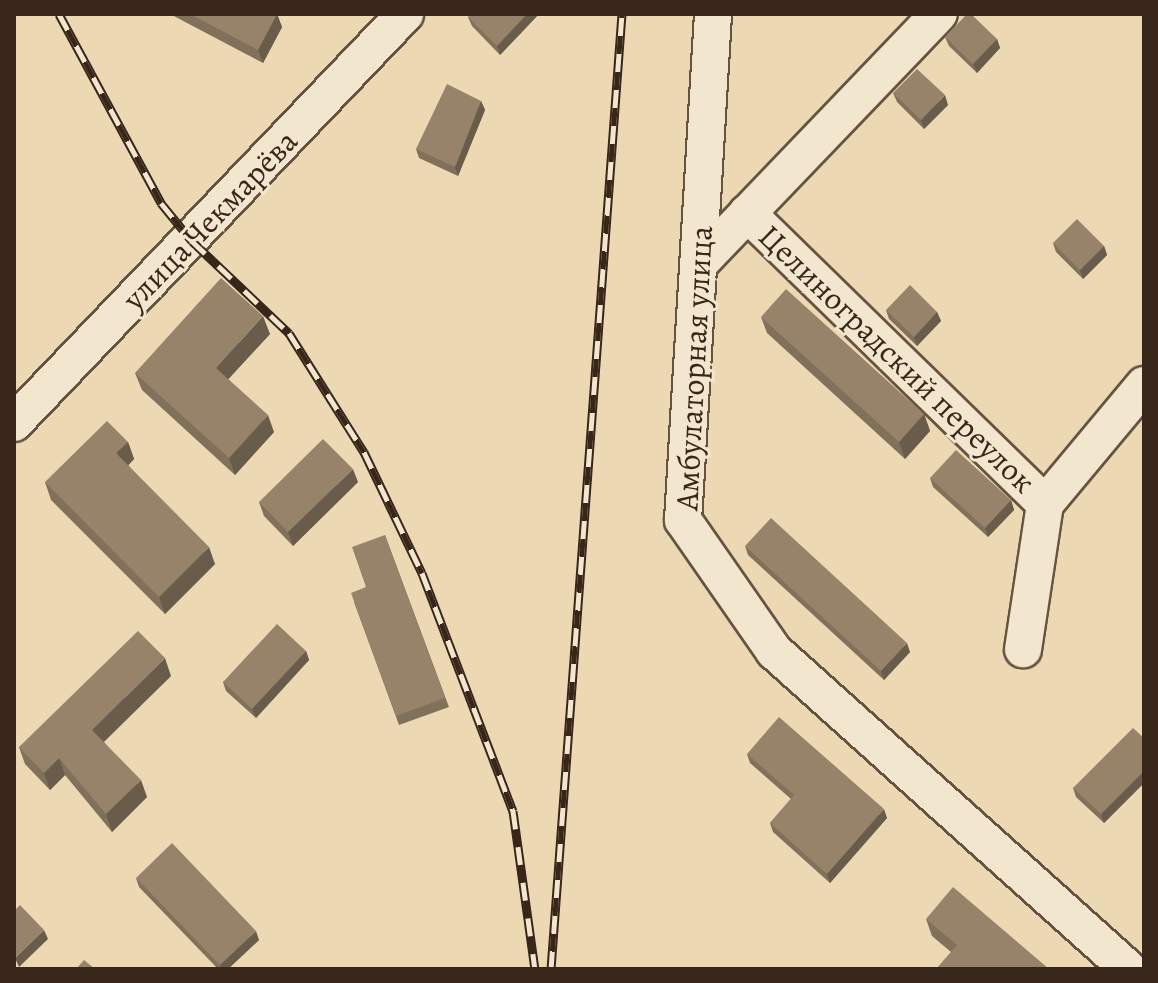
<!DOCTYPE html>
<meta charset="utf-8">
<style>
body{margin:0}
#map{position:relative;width:1158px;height:983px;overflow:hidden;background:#ecd9b3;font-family:Alegreya,serif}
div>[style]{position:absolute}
.roads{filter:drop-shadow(2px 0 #665340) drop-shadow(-2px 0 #665340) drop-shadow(0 2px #665340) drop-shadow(0 -2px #665340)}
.minor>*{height:36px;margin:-18px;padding:0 18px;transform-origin:18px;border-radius:18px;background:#f3e6ce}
.rail>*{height:9px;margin-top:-4.5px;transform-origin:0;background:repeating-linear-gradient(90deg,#f3e6ce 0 18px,#39261a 0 36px);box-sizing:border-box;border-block:2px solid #39261a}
.wall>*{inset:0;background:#81715b}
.shaded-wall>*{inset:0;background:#695c4a}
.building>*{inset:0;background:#96836a}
span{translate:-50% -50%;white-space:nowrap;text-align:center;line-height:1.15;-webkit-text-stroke:6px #f3e6ce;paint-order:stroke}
.street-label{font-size:32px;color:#39261a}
.frame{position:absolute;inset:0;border:16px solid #39261a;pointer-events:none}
</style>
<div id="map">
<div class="roads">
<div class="minor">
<div style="left:713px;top:14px;width:507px;rotate:93.39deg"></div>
<div style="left:683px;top:520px;width:160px;rotate:55.2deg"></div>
<div style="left:774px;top:651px;width:477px;rotate:41.9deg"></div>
<div style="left:747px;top:213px;width:417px;rotate:44.3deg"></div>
<div style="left:1045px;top:504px;width:147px;rotate:98.6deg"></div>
<div style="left:698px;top:265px;width:348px;rotate:-46.2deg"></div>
<div style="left:14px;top:423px;width:566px;rotate:-46.29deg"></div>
<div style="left:1045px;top:504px;width:155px;rotate:-50.2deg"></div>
</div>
</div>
<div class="rail">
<div style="left:59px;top:14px;width:215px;rotate:61.6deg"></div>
<div style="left:161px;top:203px;width:49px;rotate:50.8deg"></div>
<div style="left:192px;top:241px;width:134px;rotate:43.5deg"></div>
<div style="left:289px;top:333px;width:141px;rotate:57.8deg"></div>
<div style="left:364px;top:452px;width:134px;rotate:64.4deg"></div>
<div style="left:422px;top:573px;width:255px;rotate:69.1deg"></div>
<div style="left:513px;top:811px;width:160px;rotate:82.1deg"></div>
<div style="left:551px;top:969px;width:958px;rotate:-85.75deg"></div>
</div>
<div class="wall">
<div style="clip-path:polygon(170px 14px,277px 14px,282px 27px,263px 63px)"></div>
<div style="clip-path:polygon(472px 14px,539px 14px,500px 55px,472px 26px,468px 17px)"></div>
<div style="clip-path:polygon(945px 37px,997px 39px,1000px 48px,977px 73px,949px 46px)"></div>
<div style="clip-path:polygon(893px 93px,948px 105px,924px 129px,897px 102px)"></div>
<div style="clip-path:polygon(481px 101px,485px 110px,458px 176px,419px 158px,416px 149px)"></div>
<div style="clip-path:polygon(1053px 243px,1104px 246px,1107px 255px,1083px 279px,1056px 252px)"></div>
<div style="clip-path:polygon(886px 310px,937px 312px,941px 321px,917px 346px,889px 319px)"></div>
<div style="clip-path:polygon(761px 317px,924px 414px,930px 431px,905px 459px,767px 333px)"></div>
<div style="clip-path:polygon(270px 334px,228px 379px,274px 432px,235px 475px,142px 390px,135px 373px)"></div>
<div style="clip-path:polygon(128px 442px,134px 459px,128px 465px,215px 564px,165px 614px,51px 500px,45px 482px)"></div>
<div style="clip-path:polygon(930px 478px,1011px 500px,1014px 510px,988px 537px,933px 487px)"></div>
<div style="clip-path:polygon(358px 482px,293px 546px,264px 516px,259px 502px)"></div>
<div style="clip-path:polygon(385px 535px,449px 707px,399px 725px,354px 602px,366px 587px)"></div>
<div style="clip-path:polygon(745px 546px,910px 652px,884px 680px,748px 555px)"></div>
<div style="clip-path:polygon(306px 651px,309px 660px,256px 718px,226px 691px,223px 682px)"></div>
<div style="clip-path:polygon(171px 676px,104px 742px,147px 797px,112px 832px,65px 775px,50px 790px,25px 764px,19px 747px)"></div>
<div style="clip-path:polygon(1144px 738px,1144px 783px,1104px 823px,1076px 797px,1073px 788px)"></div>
<div style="clip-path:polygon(747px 754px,887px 818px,830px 883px,773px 832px,770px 823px,791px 799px,750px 763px)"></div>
<div style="clip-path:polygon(136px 878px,259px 940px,228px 969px,218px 969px,139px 887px)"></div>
<div style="clip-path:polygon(926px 919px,1049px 969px,951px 952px,932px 936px)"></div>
</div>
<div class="shaded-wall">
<div style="clip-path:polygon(277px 14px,282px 27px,263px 63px,258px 50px)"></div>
<div style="clip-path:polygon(527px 14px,539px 14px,500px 55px,497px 46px)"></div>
<div style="clip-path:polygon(997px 39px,1000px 48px,977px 73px,973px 64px)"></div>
<div style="clip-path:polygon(945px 95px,948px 105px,924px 129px,921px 120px)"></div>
<div style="clip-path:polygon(481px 101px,485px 110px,458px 176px,455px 167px)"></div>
<div style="clip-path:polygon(1104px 246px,1107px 255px,1083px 279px,1080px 270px)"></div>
<div style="clip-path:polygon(937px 312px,941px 321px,917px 346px,914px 337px)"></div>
<div style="clip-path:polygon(263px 316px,270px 334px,223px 385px,216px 368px)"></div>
<div style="clip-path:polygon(924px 414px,930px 431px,905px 459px,899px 442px)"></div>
<div style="clip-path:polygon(268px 415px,274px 432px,235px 475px,229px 458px)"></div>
<div style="clip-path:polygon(128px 442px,134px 459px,123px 471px,116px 453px)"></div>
<div style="clip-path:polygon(353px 469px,358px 482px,293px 546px,288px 532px)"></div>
<div style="clip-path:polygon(1011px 500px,1014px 510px,988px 537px,985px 528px)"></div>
<div style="clip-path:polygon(209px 547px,215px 564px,165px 614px,159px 597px)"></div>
<div style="clip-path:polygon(907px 643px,910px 652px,884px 680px,881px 671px)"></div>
<div style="clip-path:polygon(306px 651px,309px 660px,256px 718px,252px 709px)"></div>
<div style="clip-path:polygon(165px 658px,171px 676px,98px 747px,92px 730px)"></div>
<div style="clip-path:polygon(59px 758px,65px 775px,50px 790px,44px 773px)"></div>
<div style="clip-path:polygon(1144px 771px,1144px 783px,1104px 823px,1101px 814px)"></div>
<div style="clip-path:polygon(141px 780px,147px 797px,112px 832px,106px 814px)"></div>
<div style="clip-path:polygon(884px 809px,887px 818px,830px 883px,827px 874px)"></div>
<div style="clip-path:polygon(44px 930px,48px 939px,19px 967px,15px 958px)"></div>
<div style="clip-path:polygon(256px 931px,259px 940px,228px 969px,221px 969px,220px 965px)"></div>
</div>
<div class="building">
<div style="clip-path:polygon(190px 14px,277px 14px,258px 50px)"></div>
<div style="clip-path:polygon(472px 14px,527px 14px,497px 46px,468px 17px)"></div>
<div style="clip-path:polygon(967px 14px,971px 14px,997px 39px,973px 64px,945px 37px)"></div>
<div style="clip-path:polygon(917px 69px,945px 95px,921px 120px,893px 93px)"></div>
<div style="clip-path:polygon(447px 84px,481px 101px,455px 167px,416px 149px)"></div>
<div style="clip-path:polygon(1077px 219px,1104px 246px,1080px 270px,1053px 243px)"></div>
<div style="clip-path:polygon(221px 278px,263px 316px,216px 368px,268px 415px,229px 458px,135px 373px)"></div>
<div style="clip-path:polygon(910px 285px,937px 312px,914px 337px,886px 310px)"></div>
<div style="clip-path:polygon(786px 289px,924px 414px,899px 442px,761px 317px)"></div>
<div style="clip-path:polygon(107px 421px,128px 442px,116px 453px,209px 547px,159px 597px,45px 482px)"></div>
<div style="clip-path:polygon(323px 439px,353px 469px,288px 532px,259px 502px)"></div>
<div style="clip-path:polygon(956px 450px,1011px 500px,985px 528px,930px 478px)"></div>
<div style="clip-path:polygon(771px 518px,907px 643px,881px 671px,745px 546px)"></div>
<div style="clip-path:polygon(385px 535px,445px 698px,396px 716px,351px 593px,366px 587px,352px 547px)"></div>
<div style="clip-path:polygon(277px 624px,306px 651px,252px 709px,223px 682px)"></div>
<div style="clip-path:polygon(138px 631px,165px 658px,92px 730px,141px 780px,106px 814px,59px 758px,44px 773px,19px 747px)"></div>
<div style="clip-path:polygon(779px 717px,884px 809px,827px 874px,770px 823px,794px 795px,747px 754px)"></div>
<div style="clip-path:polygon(1133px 728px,1144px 738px,1144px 771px,1101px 814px,1073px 788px)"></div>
<div style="clip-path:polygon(172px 843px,256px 931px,220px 965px,136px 878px)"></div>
<div style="clip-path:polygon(953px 887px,1049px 969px,936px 969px,957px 945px,926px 919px)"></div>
<div style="clip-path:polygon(20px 905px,44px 930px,15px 958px,14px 956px,14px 911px)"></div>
<div style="clip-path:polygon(84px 960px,95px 969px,76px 969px)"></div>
</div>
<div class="street-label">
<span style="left:210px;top:220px;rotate:-46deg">улица Чекмарёва</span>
<span style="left:897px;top:359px;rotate:44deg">Целиноградский переулок</span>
<span style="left:694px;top:368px;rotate:-87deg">Амбулаторная улица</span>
</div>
<div class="frame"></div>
</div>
